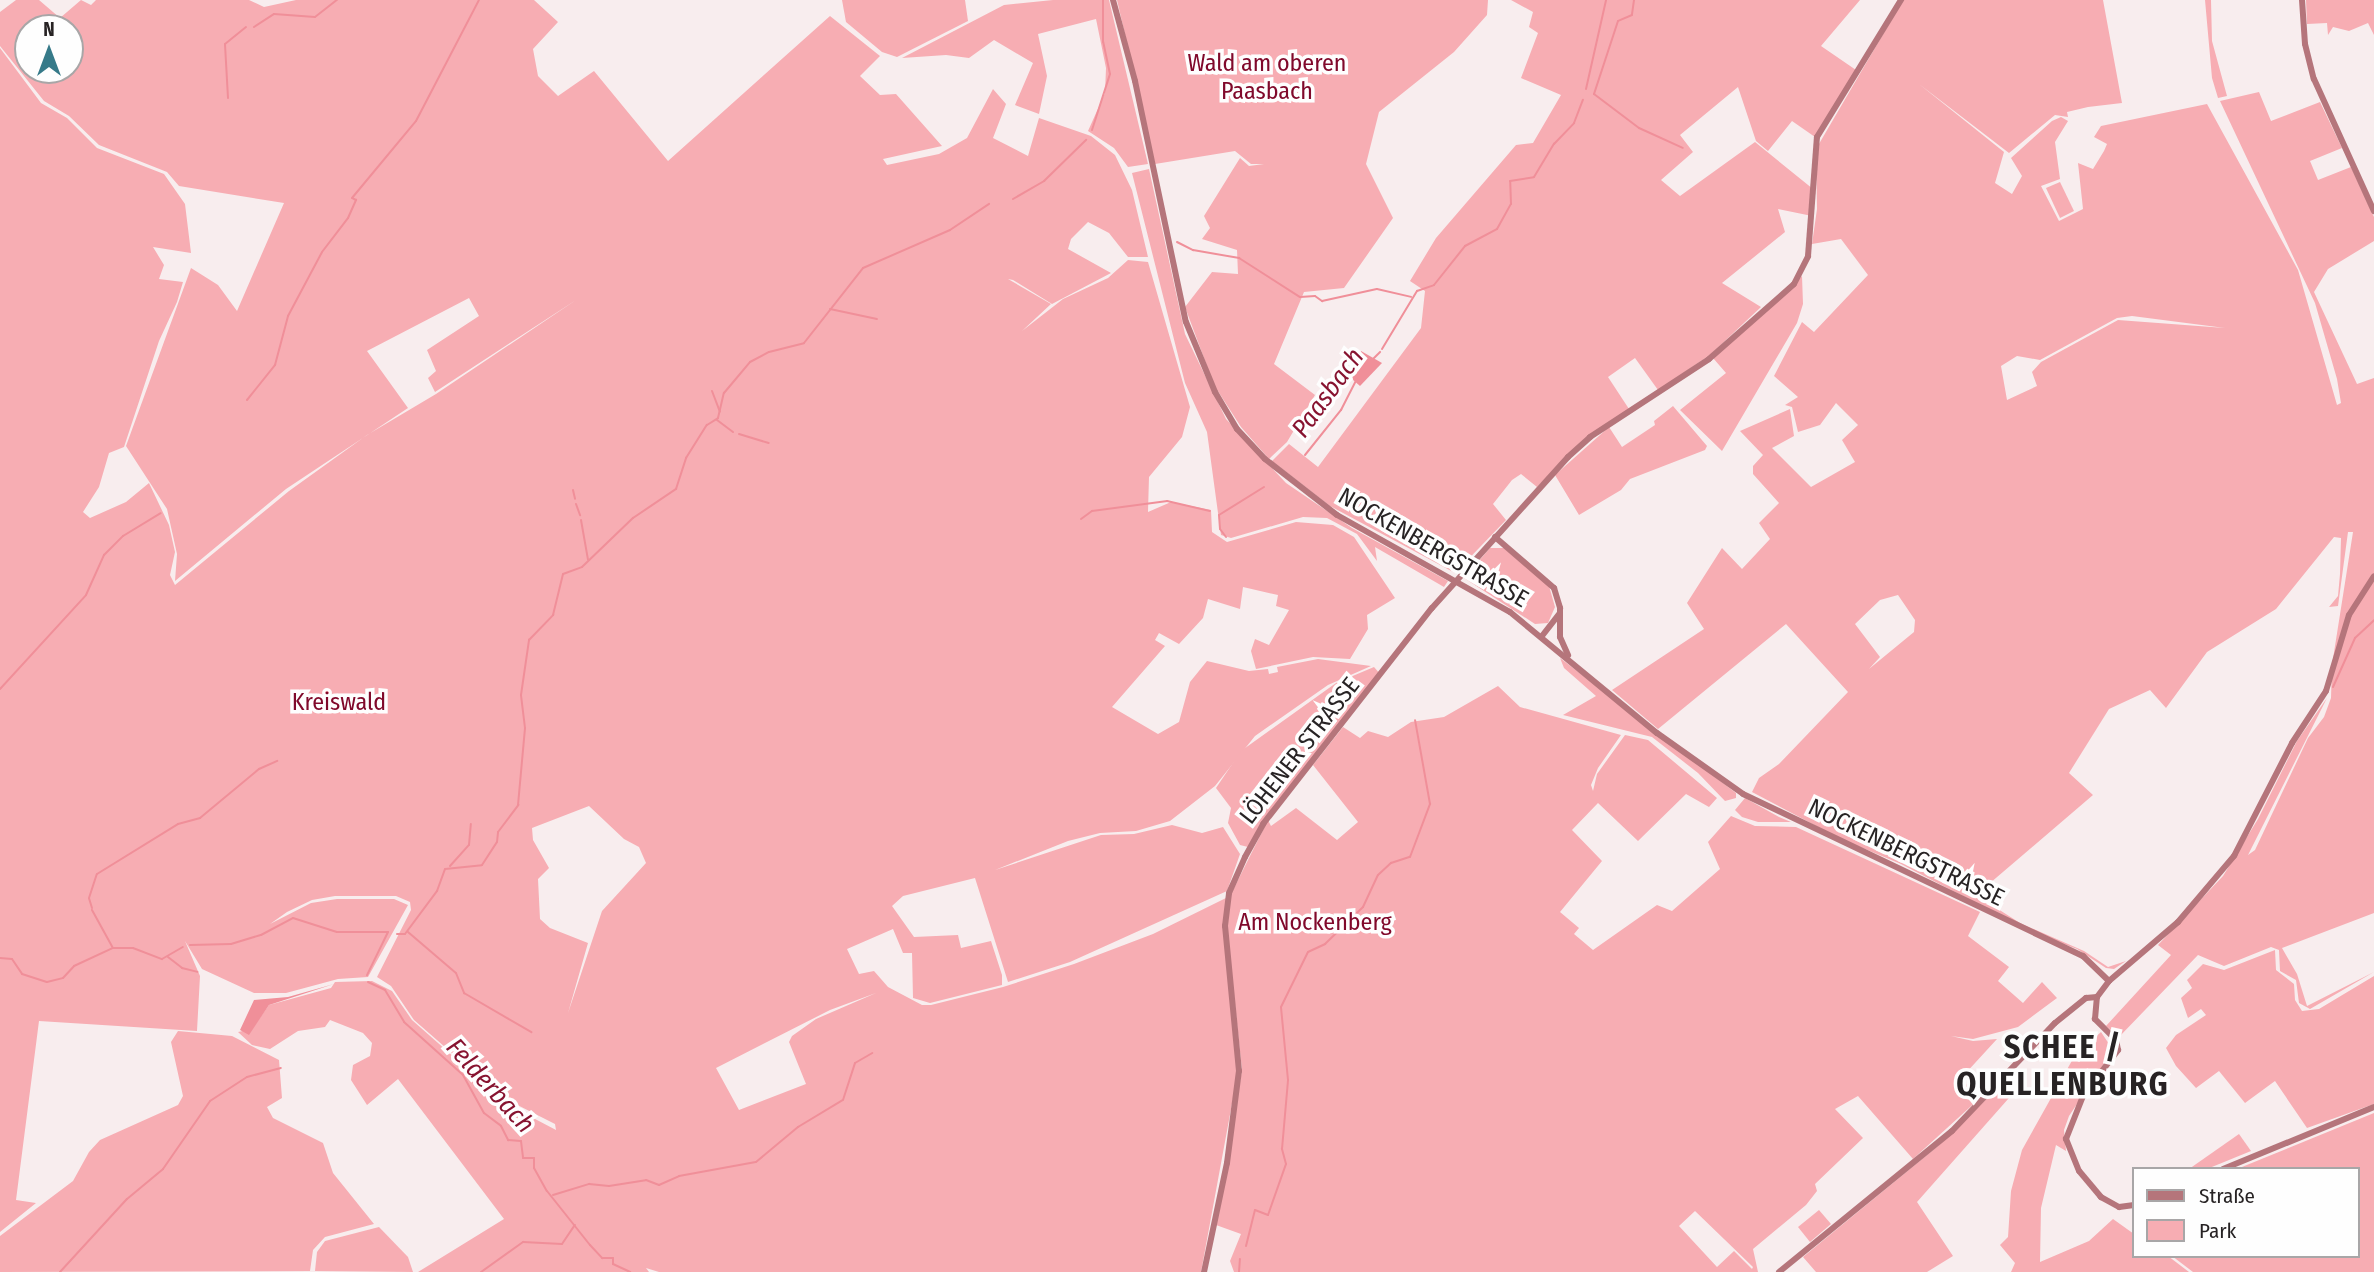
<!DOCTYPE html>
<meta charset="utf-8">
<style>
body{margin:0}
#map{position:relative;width:2374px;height:1272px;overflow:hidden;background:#f8edee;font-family:"Fira Sans Condensed",sans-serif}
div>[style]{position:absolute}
.green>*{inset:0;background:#f7adb3}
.water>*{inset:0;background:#f08f99}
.stream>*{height:2px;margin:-1px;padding:0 1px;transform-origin:1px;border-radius:1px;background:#f08f99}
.secondary>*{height:6px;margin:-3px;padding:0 3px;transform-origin:3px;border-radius:3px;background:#b5757b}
span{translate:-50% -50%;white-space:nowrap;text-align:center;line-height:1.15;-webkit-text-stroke:7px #fefefe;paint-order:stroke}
.park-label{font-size:24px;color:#80092b}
.street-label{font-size:24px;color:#272324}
.water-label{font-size:26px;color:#871330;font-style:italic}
.district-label{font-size:32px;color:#272324;font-weight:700;letter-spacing:2px}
.legend{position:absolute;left:2132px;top:1167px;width:228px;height:91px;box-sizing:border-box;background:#fefefe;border:2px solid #a8a6a7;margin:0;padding:9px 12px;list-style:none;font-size:21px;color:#272324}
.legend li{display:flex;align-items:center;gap:14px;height:35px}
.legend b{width:35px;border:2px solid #a8a6a7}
.north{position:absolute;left:14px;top:14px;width:70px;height:70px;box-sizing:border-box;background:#fefefe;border:2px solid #a8a6a7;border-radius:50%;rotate:0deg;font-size:19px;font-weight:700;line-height:28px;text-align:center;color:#272324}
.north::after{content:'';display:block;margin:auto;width:24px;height:32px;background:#367a89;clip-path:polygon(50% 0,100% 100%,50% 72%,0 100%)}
</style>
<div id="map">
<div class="green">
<div style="clip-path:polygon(evenodd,16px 0,39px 0,60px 18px,81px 0,91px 5px,96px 0,249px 0,264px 7px,296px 0,534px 0,558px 22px,533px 49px,538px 76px,558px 96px,594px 71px,668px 161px,830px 16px,880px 56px,860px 76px,880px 95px,896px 94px,942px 146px,883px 159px,887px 165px,939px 154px,967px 138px,993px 89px,1006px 104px,993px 138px,1028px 156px,1039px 118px,1091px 136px,1115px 155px,1132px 190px,1148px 257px,1128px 257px,1109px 233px,1088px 222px,1071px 239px,1068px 249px,1111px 273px,1052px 304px,1013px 280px,1008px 279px,1051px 304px,1022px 331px,1063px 299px,1108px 278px,1128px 260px,1148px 262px,1190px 407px,1182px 437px,1149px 477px,1148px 512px,1171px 502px,1211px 510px,1212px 532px,1227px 542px,1296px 522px,1333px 525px,1354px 537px,1395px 598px,1367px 615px,1368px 629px,1350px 659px,1313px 657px,1256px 669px,1251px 651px,1255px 639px,1269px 645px,1289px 610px,1276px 606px,1278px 595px,1243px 587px,1240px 609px,1208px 599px,1203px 618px,1179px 644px,1159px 633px,1155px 640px,1165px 646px,1112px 707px,1158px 734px,1179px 722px,1190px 682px,1207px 661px,1249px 671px,1268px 669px,1269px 674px,1278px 672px,1277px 667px,1318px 659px,1371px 666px,1328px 685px,1255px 736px,1215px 786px,1170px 821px,1136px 831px,1100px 833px,1068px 841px,995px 870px,1101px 835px,1134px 834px,1172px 825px,1202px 833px,1223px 827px,1240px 854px,1227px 891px,1070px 962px,1008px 982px,975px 878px,903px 896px,892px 906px,914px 937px,958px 935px,961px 948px,991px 941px,1002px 975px,1002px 985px,930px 1003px,913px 998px,912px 953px,903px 953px,893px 929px,847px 949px,859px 974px,874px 971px,888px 987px,922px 1005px,931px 1005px,1003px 987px,1074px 964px,1153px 934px,1226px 898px,1238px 1071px,1201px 1272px,659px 1272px,646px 1268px,649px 1272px,418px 1272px,504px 1219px,398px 1079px,367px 1105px,351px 1080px,353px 1065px,370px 1056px,372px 1043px,363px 1033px,330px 1020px,325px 1027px,298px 1031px,270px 1049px,252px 1045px,238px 1032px,252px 1029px,269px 1005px,331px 988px,335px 982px,372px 981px,392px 991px,412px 1020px,455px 1058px,486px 1093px,556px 1130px,555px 1124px,486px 1089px,461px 1061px,414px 1020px,391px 986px,377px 977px,411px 910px,410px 902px,396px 896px,335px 896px,312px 900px,287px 912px,270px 924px,311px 903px,337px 899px,394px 899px,408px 905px,368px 977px,338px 979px,286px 993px,254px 993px,202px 969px,185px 941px,200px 976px,197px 1031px,39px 1021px,16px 1200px,36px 1203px,0 1232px,0 48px,41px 103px,67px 118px,97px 148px,164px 174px,185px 204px,191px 253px,153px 247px,164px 265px,159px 279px,183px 282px,177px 302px,159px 341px,124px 447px,109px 453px,99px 487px,83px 512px,90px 518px,126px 502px,149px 483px,169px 525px,175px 552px,170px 575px,175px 585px,289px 491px,367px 435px,436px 394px,576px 300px,435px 392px,428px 378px,436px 371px,427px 350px,479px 316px,469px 298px,367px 351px,408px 408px,286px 489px,175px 581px,177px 554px,167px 509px,126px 446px,191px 268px,218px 285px,237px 311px,284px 203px,179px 186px,167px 172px,99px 145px,69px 116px,44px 101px,0 46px,0 12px,16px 0,28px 28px,70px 28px,70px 70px,28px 70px,28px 28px,16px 0,589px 806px,624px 839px,639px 847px,646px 863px,602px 911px,568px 1013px,588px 943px,550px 928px,540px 919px,538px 879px,549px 868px,533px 840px,532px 828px,589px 806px,16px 0,876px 993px,816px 1019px,792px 1036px,789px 1042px,806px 1084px,739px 1110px,716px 1068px,830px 1010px,876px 993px)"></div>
<div style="clip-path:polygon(842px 0,965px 0,968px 21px,897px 57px,882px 52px,846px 22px)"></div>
<div style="clip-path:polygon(1053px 0,1109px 0,1148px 164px,1128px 167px,1114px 148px,1088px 131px,1105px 93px,1106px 68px,1096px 19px,1038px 34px,1047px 76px,1039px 114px,1015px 105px,1033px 63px,994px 40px,969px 58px,946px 55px,902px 58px,1004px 5px)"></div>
<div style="clip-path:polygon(1117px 0,1488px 0,1487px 15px,1454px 52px,1379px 112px,1366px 164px,1393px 218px,1344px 288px,1304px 292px,1274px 364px,1315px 395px,1287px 442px,1269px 459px,1241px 427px,1214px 385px,1185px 307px,1212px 272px,1238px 274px,1237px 250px,1202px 239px,1210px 228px,1204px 216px,1240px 158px,1249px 166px,1264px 164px,1251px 164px,1235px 151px,1155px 164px)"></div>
<div style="clip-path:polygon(1511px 0,1860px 0,1821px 46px,1856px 70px,1815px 137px,1792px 121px,1768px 151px,1756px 141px,1738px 87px,1680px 135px,1693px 152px,1661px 180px,1680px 196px,1755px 142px,1813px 189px,1812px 216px,1778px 209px,1785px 232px,1722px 283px,1761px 307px,1710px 355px,1658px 390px,1635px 358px,1608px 377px,1629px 409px,1581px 442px,1537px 487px,1521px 474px,1512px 480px,1493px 504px,1506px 520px,1455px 573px,1330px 506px,1272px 461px,1289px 444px,1318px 467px,1421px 328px,1425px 291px,1410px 281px,1436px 238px,1516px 145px,1533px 143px,1561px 95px,1521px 78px,1538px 33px,1529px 27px,1533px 12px)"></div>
<div style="clip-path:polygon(evenodd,1903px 0,2103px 0,2122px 103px,2088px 107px,2067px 112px,2068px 117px,2055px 115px,2009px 153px,1919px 84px,2004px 152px,1995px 183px,2012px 194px,2022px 176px,2011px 158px,2052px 121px,2061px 117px,2068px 121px,2055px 142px,2060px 179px,2041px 186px,2059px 221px,2083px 209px,2078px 163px,2093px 169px,2104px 151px,2107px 144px,2094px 137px,2101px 126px,2207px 104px,2298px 270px,2337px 405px,2341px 403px,2337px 379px,2315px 303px,2220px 101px,2259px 92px,2271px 121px,2320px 102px,2342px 148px,2310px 161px,2318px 180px,2351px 167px,2374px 217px,2374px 241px,2328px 269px,2314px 292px,2357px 384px,2374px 378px,2374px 913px,2282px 948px,2297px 974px,2307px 1006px,2374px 972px,2310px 1009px,2299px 1003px,2296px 980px,2280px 971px,2279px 950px,2271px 947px,2224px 966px,2198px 955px,2119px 1037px,2106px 1026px,2171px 955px,2158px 945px,2223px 876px,2258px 819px,2297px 741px,2327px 698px,2248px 855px,2255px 850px,2308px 738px,2324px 717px,2331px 698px,2332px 665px,2353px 532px,2348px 532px,2338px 606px,2329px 607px,2338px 596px,2340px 574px,2341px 538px,2334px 537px,2276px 609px,2207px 652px,2166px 708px,2150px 690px,2109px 709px,2069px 773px,2093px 795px,1976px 895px,2020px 923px,2084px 951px,2108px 967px,2126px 961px,2114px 969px,2106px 968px,2077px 949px,2032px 932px,1901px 864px,1841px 839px,1752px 792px,1759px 778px,1779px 764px,1848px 692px,1786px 624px,1658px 729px,1612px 690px,1704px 629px,1687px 603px,1722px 548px,1742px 569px,1770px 539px,1759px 523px,1779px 503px,1753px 474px,1753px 466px,1763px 455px,1740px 431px,1790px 409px,1794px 436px,1772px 448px,1811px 487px,1855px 462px,1842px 440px,1858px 425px,1836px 403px,1820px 425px,1798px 432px,1792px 407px,1785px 405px,1798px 397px,1774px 376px,1802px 322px,1814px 332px,1868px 275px,1841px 239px,1812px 244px,1817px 209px,1816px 149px,1903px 0,2132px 316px,2225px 328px,2118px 320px,2041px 362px,2032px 372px,2037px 386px,2007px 400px,2001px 366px,2017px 356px,2040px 360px,2117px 318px,2132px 316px,1903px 0,1898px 595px,1915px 620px,1914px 632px,1869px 669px,1880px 657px,1855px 624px,1880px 600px,1898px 595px)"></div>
<div style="clip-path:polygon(2205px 0,2211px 0,2212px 41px,2227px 96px,2218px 98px,2212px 78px)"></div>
<div style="clip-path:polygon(2306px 0,2374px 0,2374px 35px,2368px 23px,2349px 31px,2333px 27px,2328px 35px,2327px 23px,2307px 24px)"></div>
<div style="clip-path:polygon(1149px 169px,1185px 334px,1226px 419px,1286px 483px,1352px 528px,1448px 581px,1444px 587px,1375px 547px,1377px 561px,1357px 534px,1327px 518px,1303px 517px,1231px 538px,1221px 535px,1207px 432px,1185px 383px,1132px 173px)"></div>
<div style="clip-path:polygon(2060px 182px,2074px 211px,2060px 218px,2046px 188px)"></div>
<div style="clip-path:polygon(1802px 276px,1803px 304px,1797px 323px,1722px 451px,1680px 410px,1726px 373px,1713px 358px)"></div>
<div style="clip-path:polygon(1673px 406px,1707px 446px,1705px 450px,1630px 479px,1621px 490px,1579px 515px,1555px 475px,1609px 427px,1622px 447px,1655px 425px,1654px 421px)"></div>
<div style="clip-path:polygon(1490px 548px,1504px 548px,1549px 586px,1555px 607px,1548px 623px,1535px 624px,1464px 578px)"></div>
<div style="clip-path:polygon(1560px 658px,1736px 793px,1736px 798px,1725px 801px,1698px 773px,1652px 737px,1563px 715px,1596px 696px,1564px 668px)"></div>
<div style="clip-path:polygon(1374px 667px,1381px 675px,1248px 847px,1240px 845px,1228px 823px,1231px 808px,1216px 788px,1241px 751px,1336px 683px)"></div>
<div style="clip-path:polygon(evenodd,1498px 686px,1520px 707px,1621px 735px,1598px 768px,1591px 785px,1593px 791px,1597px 774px,1625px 735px,1648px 740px,1717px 798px,1709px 807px,1686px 794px,1638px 841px,1598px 803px,1572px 830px,1602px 861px,1560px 912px,1579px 928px,1574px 934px,1593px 950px,1657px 905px,1672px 911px,1720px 869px,1708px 842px,1731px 816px,1755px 826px,1796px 827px,1980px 912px,1968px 936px,2009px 967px,1998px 981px,2023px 1003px,2042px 982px,2057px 998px,2018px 1027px,1973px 1039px,1951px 1036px,1973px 1041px,1997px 1039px,1964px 1075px,1966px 1084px,1980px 1098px,1913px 1159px,1858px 1096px,1835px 1109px,1863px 1138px,1815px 1184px,1817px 1191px,1806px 1205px,1753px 1249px,1758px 1272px,1234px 1272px,1230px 1261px,1241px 1234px,1216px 1225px,1242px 1070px,1227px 930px,1231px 894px,1268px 820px,1271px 826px,1296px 808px,1337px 840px,1358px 822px,1313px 765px,1343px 727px,1360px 738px,1368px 731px,1388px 737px,1411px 722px,1444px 717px,1498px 686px,1695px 1211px,1753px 1267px,1752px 1269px,1734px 1251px,1717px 1267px,1679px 1226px,1695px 1211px)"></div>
<div style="clip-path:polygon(1745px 798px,1779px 817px,1791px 822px,1758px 822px,1742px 817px,1735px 810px)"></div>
<div style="clip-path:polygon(2275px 950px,2276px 970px,2294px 984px,2295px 1000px,2302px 1011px,2319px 1009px,2374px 976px,2374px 1104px,2307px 1128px,2275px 1081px,2245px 1103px,2219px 1071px,2196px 1088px,2176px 1066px,2166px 1048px,2176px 1035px,2206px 1015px,2201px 1009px,2188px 1018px,2181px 998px,2192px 988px,2187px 980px,2203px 964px,2224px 970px)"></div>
<div style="clip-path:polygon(178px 1031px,232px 1036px,279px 1060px,282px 1098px,267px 1107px,273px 1118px,323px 1143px,333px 1173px,374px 1224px,325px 1237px,313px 1250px,310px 1271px,0 1272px,0 1236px,73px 1181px,89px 1152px,100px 1140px,178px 1105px,183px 1096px,171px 1042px)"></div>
<div style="clip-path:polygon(2101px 1032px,2113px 1050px,2069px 1116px,2064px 1130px,2066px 1151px,2056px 1145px,2041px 1208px,2040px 1262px,2089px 1241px,2113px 1219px,2134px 1234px,2134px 1256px,2168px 1256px,2189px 1272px,2011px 1272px,2015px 1263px,2000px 1245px,2008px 1237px,2011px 1191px,2022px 1150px,2074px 1057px)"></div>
<div style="clip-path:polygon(2014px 1072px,2024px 1081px,1917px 1202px,1953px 1256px,1927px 1272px,1816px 1272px,1803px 1257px,1938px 1146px)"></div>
<div style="clip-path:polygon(2374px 1113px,2374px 1272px,2193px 1272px,2172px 1256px,2358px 1256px,2358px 1169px,2237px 1169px)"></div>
<div style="clip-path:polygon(2239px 1134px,2251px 1151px,2207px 1169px,2189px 1169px)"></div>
<div style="clip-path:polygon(1819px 1210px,1831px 1224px,1810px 1242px,1798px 1227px)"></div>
<div style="clip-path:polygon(379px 1227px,408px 1257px,413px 1272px,315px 1271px,317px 1252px,325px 1241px)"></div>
</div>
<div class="water">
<div style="clip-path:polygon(1361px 351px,1382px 363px,1360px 386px,1352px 379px)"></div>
<div style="clip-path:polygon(334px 984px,269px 1005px,249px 1035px,240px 1030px,254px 1000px,288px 997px)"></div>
</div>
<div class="stream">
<div style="left:1634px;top:0;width:15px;rotate:98deg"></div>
<div style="left:1632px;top:15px;width:15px;rotate:157deg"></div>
<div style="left:1618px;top:21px;width:77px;rotate:108.2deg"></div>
<div style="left:1594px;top:94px;width:56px;rotate:37.1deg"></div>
<div style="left:1639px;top:128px;width:48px;rotate:24.4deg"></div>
<div style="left:254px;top:27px;width:24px;rotate:-33deg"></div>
<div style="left:274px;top:14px;width:41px;rotate:4.2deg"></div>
<div style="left:315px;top:17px;width:28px;rotate:-38deg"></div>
<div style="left:1586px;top:89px;width:91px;rotate:-77.3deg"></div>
<div style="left:228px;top:98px;width:54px;rotate:-93.2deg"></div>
<div style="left:225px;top:44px;width:27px;rotate:-39deg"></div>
<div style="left:1092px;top:130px;width:59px;rotate:-72.2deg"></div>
<div style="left:1110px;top:74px;width:33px;rotate:-102deg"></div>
<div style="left:1103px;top:42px;width:42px;rotate:-90deg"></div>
<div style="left:1013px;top:199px;width:36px;rotate:-30deg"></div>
<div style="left:1044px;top:181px;width:59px;rotate:-44.3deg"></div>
<div style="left:1177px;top:242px;width:18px;rotate:27deg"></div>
<div style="left:1193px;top:250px;width:47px;rotate:9.9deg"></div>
<div style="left:1239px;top:258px;width:72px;rotate:32.6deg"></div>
<div style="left:1300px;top:297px;width:15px;rotate:-4deg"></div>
<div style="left:1315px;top:296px;width:9px;rotate:36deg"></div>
<div style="left:1322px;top:301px;width:56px;rotate:-12.3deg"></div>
<div style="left:1377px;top:289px;width:35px;rotate:13deg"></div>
<div style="left:830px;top:309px;width:48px;rotate:12deg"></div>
<div style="left:1382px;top:349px;width:68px;rotate:-58.9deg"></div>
<div style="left:1417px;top:291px;width:18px;rotate:-19deg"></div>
<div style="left:1434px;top:285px;width:50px;rotate:-51.5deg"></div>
<div style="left:1465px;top:246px;width:36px;rotate:-28deg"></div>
<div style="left:1497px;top:229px;width:29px;rotate:-61deg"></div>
<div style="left:1511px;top:204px;width:23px;rotate:-92deg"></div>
<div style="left:1510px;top:181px;width:24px;rotate:-9deg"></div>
<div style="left:1534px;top:177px;width:39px;rotate:-59deg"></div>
<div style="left:1554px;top:144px;width:29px;rotate:-46deg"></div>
<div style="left:1574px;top:123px;width:25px;rotate:-69deg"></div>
<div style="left:1373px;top:359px;width:10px;rotate:-45deg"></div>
<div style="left:712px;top:391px;width:22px;rotate:69deg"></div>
<div style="left:247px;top:400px;width:45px;rotate:-51.3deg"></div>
<div style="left:275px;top:365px;width:51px;rotate:-75.1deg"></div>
<div style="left:288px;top:316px;width:72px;rotate:-62deg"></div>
<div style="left:322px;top:252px;width:43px;rotate:-52.6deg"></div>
<div style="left:348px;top:218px;width:20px;rotate:-66deg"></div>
<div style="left:356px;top:200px;width:4px;rotate:-153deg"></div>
<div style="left:352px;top:198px;width:100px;rotate:-50.3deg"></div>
<div style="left:416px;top:121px;width:136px;rotate:-62.5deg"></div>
<div style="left:717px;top:420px;width:20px;rotate:37deg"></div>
<div style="left:739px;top:434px;width:31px;rotate:17deg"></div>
<div style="left:1305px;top:455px;width:58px;rotate:-51.3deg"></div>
<div style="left:1341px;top:410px;width:34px;rotate:-63deg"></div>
<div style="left:573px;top:490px;width:9px;rotate:77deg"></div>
<div style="left:576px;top:504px;width:12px;rotate:70deg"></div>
<div style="left:1081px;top:519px;width:14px;rotate:-36deg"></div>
<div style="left:1092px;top:511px;width:76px;rotate:-7.6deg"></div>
<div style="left:1167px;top:501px;width:44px;rotate:13.1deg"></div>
<div style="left:581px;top:520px;width:40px;rotate:80deg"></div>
<div style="left:1226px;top:537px;width:10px;rotate:-127deg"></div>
<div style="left:1220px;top:529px;width:14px;rotate:-94deg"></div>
<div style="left:1219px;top:515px;width:53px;rotate:-31.9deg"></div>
<div style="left:2333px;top:687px;width:54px;rotate:-65.8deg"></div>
<div style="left:2355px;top:638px;width:26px;rotate:-43deg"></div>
<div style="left:0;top:689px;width:127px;rotate:-47.5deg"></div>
<div style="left:86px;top:595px;width:44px;rotate:-65.8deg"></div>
<div style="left:104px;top:555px;width:27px;rotate:-45deg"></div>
<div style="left:123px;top:536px;width:44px;rotate:-31.2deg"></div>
<div style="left:450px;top:866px;width:28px;rotate:-48deg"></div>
<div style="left:469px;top:845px;width:21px;rotate:-85deg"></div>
<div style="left:92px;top:908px;width:10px;rotate:-107deg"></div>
<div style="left:89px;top:898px;width:25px;rotate:-72deg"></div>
<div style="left:97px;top:874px;width:95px;rotate:-31.7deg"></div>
<div style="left:178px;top:824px;width:23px;rotate:-15deg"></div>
<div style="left:200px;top:818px;width:77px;rotate:-39.7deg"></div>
<div style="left:259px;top:769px;width:20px;rotate:-24deg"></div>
<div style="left:92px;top:910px;width:43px;rotate:61.1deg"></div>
<div style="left:408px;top:932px;width:63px;rotate:40.5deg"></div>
<div style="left:456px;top:973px;width:22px;rotate:68deg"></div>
<div style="left:464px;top:993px;width:78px;rotate:30.2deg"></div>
<div style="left:397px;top:934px;width:8px"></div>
<div style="left:405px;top:934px;width:54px;rotate:-53.3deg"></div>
<div style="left:437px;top:891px;width:23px;rotate:-70deg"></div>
<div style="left:445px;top:869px;width:37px;rotate:-6deg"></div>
<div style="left:482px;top:865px;width:27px;rotate:-57deg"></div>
<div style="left:497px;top:842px;width:10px;rotate:-84deg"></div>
<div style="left:498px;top:832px;width:34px;rotate:-53deg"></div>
<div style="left:518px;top:805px;width:77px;rotate:-84.8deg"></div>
<div style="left:525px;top:728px;width:33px;rotate:-97deg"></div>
<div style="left:521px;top:695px;width:56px;rotate:-81.7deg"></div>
<div style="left:529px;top:640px;width:35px;rotate:-46deg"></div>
<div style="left:553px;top:615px;width:42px;rotate:-76.3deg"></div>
<div style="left:563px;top:574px;width:20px;rotate:-20deg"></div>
<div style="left:582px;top:567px;width:71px;rotate:-43.9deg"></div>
<div style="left:633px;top:518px;width:52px;rotate:-34deg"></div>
<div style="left:676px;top:489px;width:33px;rotate:-72deg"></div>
<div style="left:686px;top:458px;width:39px;rotate:-58deg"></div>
<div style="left:707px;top:425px;width:13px;rotate:-32deg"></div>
<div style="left:718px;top:418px;width:26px;rotate:-77deg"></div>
<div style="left:724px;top:393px;width:40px;rotate:-50deg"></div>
<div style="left:750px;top:362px;width:21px;rotate:-28deg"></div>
<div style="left:769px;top:352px;width:36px;rotate:-14deg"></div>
<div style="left:804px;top:343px;width:95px;rotate:-51.8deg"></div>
<div style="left:863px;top:268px;width:95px;rotate:-23.6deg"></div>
<div style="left:950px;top:230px;width:47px;rotate:-33.7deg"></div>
<div style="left:190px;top:945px;width:41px;rotate:-1.4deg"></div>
<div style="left:231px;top:944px;width:31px;rotate:-17deg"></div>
<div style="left:261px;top:935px;width:36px;rotate:-28deg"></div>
<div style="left:293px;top:918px;width:46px;rotate:17.7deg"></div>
<div style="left:337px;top:932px;width:51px"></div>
<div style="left:388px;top:932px;width:48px;rotate:116deg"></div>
<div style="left:168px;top:957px;width:18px;rotate:38deg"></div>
<div style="left:182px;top:968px;width:16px;rotate:14deg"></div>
<div style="left:0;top:958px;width:12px;rotate:5deg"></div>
<div style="left:12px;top:959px;width:18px;rotate:56deg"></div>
<div style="left:22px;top:974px;width:26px;rotate:18deg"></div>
<div style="left:47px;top:982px;width:16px;rotate:-14deg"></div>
<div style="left:63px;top:978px;width:16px;rotate:-47deg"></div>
<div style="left:74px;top:966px;width:43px;rotate:-24.8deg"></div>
<div style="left:113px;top:948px;width:20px"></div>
<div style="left:133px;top:948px;width:31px;rotate:21deg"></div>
<div style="left:162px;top:959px;width:24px;rotate:-30deg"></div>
<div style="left:368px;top:982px;width:19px;rotate:25deg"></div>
<div style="left:385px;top:990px;width:37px;rotate:59deg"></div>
<div style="left:404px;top:1022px;width:79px;rotate:41.9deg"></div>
<div style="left:463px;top:1075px;width:43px;rotate:61.1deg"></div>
<div style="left:484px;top:1113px;width:21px;rotate:37deg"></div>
<div style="left:501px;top:1126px;width:16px;rotate:63deg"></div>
<div style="left:508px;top:1140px;width:13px;rotate:4deg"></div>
<div style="left:521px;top:1141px;width:17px;rotate:83deg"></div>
<div style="left:523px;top:1158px;width:11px"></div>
<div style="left:534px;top:1158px;width:10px;rotate:90deg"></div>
<div style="left:534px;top:1168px;width:26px;rotate:61deg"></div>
<div style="left:547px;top:1191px;width:69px;rotate:51.5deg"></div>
<div style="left:590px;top:1245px;width:18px;rotate:47deg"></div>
<div style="left:602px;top:1258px;width:11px"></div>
<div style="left:613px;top:1258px;width:6px;rotate:90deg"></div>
<div style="left:613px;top:1264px;width:19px;rotate:25deg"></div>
<div style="left:553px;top:1195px;width:38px;rotate:-17deg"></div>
<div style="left:589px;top:1184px;width:20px;rotate:6deg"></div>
<div style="left:609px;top:1186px;width:37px;rotate:-9deg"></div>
<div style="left:646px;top:1180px;width:14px;rotate:21deg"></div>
<div style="left:659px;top:1185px;width:22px;rotate:-24deg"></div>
<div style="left:679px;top:1176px;width:78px;rotate:-10.3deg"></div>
<div style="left:756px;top:1162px;width:55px;rotate:-39.8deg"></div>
<div style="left:798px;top:1127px;width:52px;rotate:-31deg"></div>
<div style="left:843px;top:1100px;width:39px;rotate:-72deg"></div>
<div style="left:855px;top:1063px;width:20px;rotate:-30deg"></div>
<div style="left:1246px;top:1246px;width:37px;rotate:-76deg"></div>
<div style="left:1255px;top:1210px;width:14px;rotate:21deg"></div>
<div style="left:1268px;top:1215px;width:54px;rotate:-70.6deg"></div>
<div style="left:1286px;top:1164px;width:16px;rotate:-105deg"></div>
<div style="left:1282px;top:1149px;width:69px;rotate:-85deg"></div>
<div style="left:1288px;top:1080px;width:73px;rotate:-95.5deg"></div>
<div style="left:1281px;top:1007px;width:61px;rotate:-63.9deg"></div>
<div style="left:1308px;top:952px;width:19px;rotate:-25deg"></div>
<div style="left:1325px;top:944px;width:53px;rotate:-44.2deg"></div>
<div style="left:1363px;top:907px;width:35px;rotate:-65deg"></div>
<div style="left:1378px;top:875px;width:18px;rotate:-43deg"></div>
<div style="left:1391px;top:863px;width:20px;rotate:-18deg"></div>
<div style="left:1410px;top:857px;width:57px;rotate:-69.3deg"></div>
<div style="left:1430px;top:804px;width:85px;rotate:-100.1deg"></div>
<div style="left:60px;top:1272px;width:99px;rotate:-47.5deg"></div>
<div style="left:127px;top:1199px;width:47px;rotate:-39.8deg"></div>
<div style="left:163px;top:1169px;width:83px;rotate:-55.3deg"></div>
<div style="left:210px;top:1101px;width:44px;rotate:-33deg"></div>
<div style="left:247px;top:1077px;width:35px;rotate:-15deg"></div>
<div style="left:481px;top:1272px;width:52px;rotate:-35.5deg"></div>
<div style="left:523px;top:1242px;width:39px;rotate:3deg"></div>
<div style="left:562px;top:1244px;width:23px;rotate:-56deg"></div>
<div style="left:1239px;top:1272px;width:13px;rotate:-86deg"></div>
</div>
<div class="secondary">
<div style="left:1113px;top:0;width:84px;rotate:74.8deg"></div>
<div style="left:1135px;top:81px;width:246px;rotate:78.1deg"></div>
<div style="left:1186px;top:322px;width:76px;rotate:67.5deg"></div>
<div style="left:1215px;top:392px;width:43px;rotate:59.3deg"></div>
<div style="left:1237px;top:429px;width:41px;rotate:47deg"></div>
<div style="left:1265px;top:459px;width:91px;rotate:37.9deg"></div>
<div style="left:1337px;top:515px;width:198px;rotate:29.3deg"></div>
<div style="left:1510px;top:612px;width:190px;rotate:39.5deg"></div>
<div style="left:1657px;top:733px;width:105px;rotate:35.3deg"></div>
<div style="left:1743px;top:794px;width:377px;rotate:25.5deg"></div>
<div style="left:2083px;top:956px;width:36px;rotate:44deg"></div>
<div style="left:2302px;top:0;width:44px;rotate:86.1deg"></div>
<div style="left:2305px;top:44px;width:36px;rotate:76deg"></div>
<div style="left:2314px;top:79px;width:145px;rotate:65.6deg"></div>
<div style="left:1495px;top:537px;width:78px;rotate:40.8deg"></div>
<div style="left:1554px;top:588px;width:21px;rotate:73deg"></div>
<div style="left:1560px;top:608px;width:29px;rotate:90deg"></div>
<div style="left:1560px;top:637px;width:20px;rotate:66deg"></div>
<div style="left:1542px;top:636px;width:29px;rotate:-52deg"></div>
<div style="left:2223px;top:1169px;width:163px;rotate:-22.3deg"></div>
<div style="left:2134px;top:1205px;width:15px;rotate:172deg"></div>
<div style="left:2119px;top:1207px;width:21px;rotate:-151deg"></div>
<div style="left:2101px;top:1197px;width:34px;rotate:-130deg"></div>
<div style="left:2079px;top:1171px;width:35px;rotate:-112deg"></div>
<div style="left:2066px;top:1139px;width:46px;rotate:-68.4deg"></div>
<div style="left:2083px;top:1096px;width:58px;rotate:-52.7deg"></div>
<div style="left:2118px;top:1050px;width:10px;rotate:-101deg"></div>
<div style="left:2116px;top:1040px;width:30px;rotate:-135deg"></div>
<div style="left:2095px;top:1019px;width:22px;rotate:-85deg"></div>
<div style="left:2097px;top:997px;width:20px;rotate:-53deg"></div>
<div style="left:2109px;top:981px;width:91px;rotate:-40.5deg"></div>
<div style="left:2178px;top:922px;width:87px;rotate:-49.7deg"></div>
<div style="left:2234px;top:856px;width:127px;rotate:-62.8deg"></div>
<div style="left:2292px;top:743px;width:62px;rotate:-56.8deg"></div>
<div style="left:2326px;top:691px;width:79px;rotate:-73.2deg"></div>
<div style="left:2349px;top:615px;width:46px;rotate:-57.3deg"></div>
<div style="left:1204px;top:1272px;width:111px;rotate:-78.1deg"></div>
<div style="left:1227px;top:1163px;width:93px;rotate:-82.6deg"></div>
<div style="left:1239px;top:1071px;width:146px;rotate:-95.5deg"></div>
<div style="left:1225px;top:926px;width:33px;rotate:-83deg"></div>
<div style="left:1229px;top:893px;width:39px;rotate:-66deg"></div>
<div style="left:1245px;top:857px;width:38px;rotate:-61deg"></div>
<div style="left:1263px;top:824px;width:274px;rotate:-52deg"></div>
<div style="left:1432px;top:608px;width:203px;rotate:-48deg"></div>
<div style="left:1568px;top:457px;width:30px;rotate:-42deg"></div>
<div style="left:1590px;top:437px;width:142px;rotate:-33.2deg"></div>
<div style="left:1709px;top:359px;width:113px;rotate:-41.4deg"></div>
<div style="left:1794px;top:284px;width:31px;rotate:-63deg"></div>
<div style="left:1808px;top:256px;width:119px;rotate:-85.7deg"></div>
<div style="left:1817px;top:137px;width:161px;rotate:-58.5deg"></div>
<div style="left:1779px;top:1272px;width:223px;rotate:-39.2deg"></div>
<div style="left:1952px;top:1131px;width:149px;rotate:-46.4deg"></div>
<div style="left:2055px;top:1023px;width:40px;rotate:-39deg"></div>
<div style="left:2086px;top:998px;width:11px;rotate:-5deg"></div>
</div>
<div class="park-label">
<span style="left:1267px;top:78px">Wald am oberen<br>Paasbach</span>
<span style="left:339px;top:703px">Kreiswald</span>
<span style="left:1315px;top:923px">Am Nockenberg</span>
</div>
<div class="street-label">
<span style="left:1433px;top:548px;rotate:30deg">NOCKENBERGSTRASSE</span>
<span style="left:1300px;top:751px;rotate:-52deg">LÖHENER STRASSE</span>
<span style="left:1906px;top:853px;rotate:26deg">NOCKENBERGSTRASSE</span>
</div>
<div class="water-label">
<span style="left:1328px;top:393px;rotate:-54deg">Paasbach</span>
<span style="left:490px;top:1086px;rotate:48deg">Felderbach</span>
</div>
<div class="district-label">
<span style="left:2063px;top:1066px">SCHEE /<br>QUELLENBURG</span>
</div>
<ul class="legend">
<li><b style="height:9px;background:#b5757b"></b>Straße</li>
<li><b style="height:19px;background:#f7adb3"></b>Park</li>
</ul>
<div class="north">N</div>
</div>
